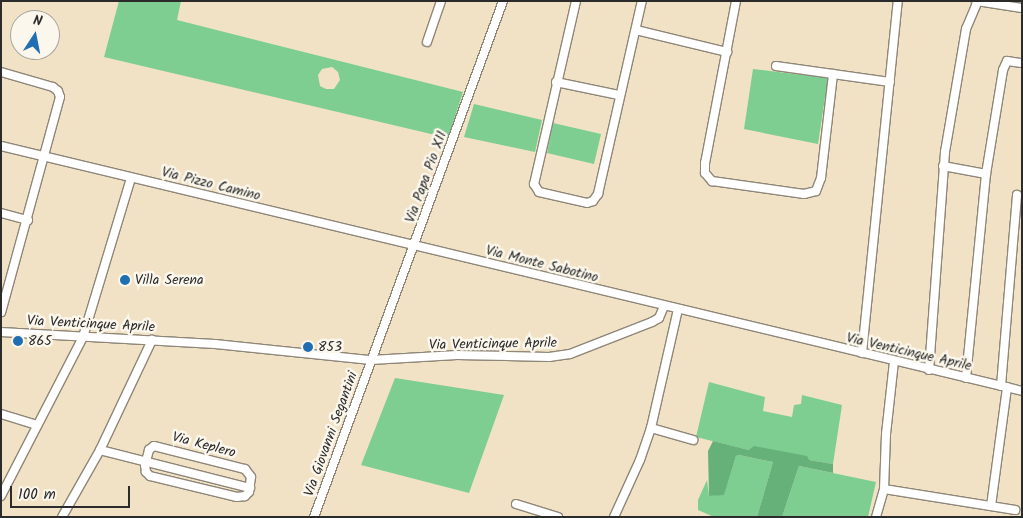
<!DOCTYPE html>
<style>
body{margin:0}
#map{position:relative;width:1023px;height:518px;overflow:hidden;background:#f1e2c5;font-family:Kalam,sans-serif}
div>[style]{position:absolute}
.green>*{inset:0;background:#7dce90}
.forest>*{inset:0;background:#66b17a}
.roads{filter:drop-shadow(1px 0 #8e8678) drop-shadow(-1px 0 #8e8678) drop-shadow(0 1px #8e8678) drop-shadow(0 -1px #8e8678)}
.street>*{height:8px;margin:-4px;padding:0 4px;transform-origin:4px;border-radius:4px;background:#fff}
.dots>*{width:14px;height:14px;translate:-50% -50%;box-sizing:border-box;border:2px solid #fbf7ec;border-radius:50%}
span{translate:-50% -50%;white-space:nowrap;text-align:center;line-height:1.15;-webkit-text-stroke:5px #fbf7ec;paint-order:stroke}
.street-label{font-size:14px;color:#2b2b2b}
.poi-label{font-size:14px;color:#2b2b2b}
.left{translate:0 -50%;text-align:left}
.frame{position:absolute;inset:0;border:2px solid #2b2b2b;pointer-events:none}
.north{position:absolute;left:10px;top:10px;width:50px;height:50px;box-sizing:border-box;background:#fbf7ec;border:1px solid #a8a59f;border-radius:50%;rotate:11deg;font-size:14px;font-weight:700;line-height:20px;text-align:center;color:#2b2b2b}
.north::after{content:'';display:block;margin:auto;width:18px;height:22px;background:#1f6fb2;clip-path:polygon(50% 0,100% 100%,50% 72%,0 100%)}
.scale{position:absolute;left:10px;top:486px;width:120px;height:22px;box-sizing:border-box;border:2px solid #2b2b2b;border-top:0;padding-left:6px;font-size:15px;line-height:18px;white-space:nowrap;color:#2b2b2b;-webkit-text-stroke:4px #fbf7ec;paint-order:stroke}
</style>
<div id="map">
<div class="green">
<div style="clip-path:polygon(evenodd,119px 1px,181px 1px,177px 20px,463px 92px,448px 138px,104px 57px,119px 1px,332px 67px,338px 72px,340px 80px,334px 89px,326px 89px,320px 86px,318px 75px,322px 69px,332px 67px)"></div>
<div style="clip-path:polygon(753px 69px,828px 78px,818px 144px,744px 129px)"></div>
<div style="clip-path:polygon(474px 104px,542px 120px,535px 152px,464px 137px)"></div>
<div style="clip-path:polygon(553px 123px,601px 134px,594px 164px,547px 153px)"></div>
<div style="clip-path:polygon(395px 378px,504px 395px,469px 493px,361px 465px)"></div>
<div style="clip-path:polygon(709px 382px,765px 397px,763px 411px,792px 417px,794px 405px,801px 404px,802px 395px,842px 405px,833px 464px,749px 450px,696px 437px)"></div>
<div style="clip-path:polygon(739px 455px,773px 462px,757px 517px,714px 517px,698px 510px,698px 500px,707px 480px,709px 496px,724px 494px,736px 456px)"></div>
<div style="clip-path:polygon(799px 466px,876px 482px,868px 517px,782px 517px)"></div>
</div>
<div class="forest">
<div style="clip-path:polygon(713px 441px,749px 450px,754px 446px,807px 456px,809px 460px,833px 464px,833px 473px,799px 466px,782px 517px,757px 517px,773px 462px,739px 455px,736px 456px,724px 495px,709px 496px,708px 451px)"></div>
</div>
<div class="roads">
<div class="street">
<div style="left:576px;top:1px;width:188px;rotate:102.9deg"></div>
<div style="left:534px;top:184px;width:9px;rotate:58deg"></div>
<div style="left:539px;top:192px;width:49px;rotate:12.9deg"></div>
<div style="left:587px;top:203px;width:6px;rotate:-18deg"></div>
<div style="left:593px;top:201px;width:9px;rotate:-54deg"></div>
<div style="left:598px;top:194px;width:198px;rotate:-77.2deg"></div>
<div style="left:736px;top:1px;width:165px;rotate:100.8deg"></div>
<div style="left:705px;top:163px;width:10px;rotate:90deg"></div>
<div style="left:705px;top:173px;width:11px;rotate:49deg"></div>
<div style="left:712px;top:181px;width:93px;rotate:8deg"></div>
<div style="left:804px;top:194px;width:12px;rotate:-14deg"></div>
<div style="left:816px;top:191px;width:14px;rotate:-69deg"></div>
<div style="left:821px;top:178px;width:105px;rotate:-83.4deg"></div>
<div style="left:976px;top:1px;width:47px;rotate:8.7deg"></div>
<div style="left:636px;top:30px;width:94px;rotate:13.6deg"></div>
<div style="left:427px;top:42px;width:43px;rotate:-71.1deg"></div>
<div style="left:776px;top:66px;width:115px;rotate:8deg"></div>
<div style="left:1px;top:72px;width:54px;rotate:16.1deg"></div>
<div style="left:53px;top:87px;width:6px;rotate:39deg"></div>
<div style="left:58px;top:91px;width:6px;rotate:72deg"></div>
<div style="left:60px;top:97px;width:223px;rotate:105.3deg"></div>
<div style="left:556px;top:82px;width:64px;rotate:11.7deg"></div>
<div style="left:1px;top:146px;width:1050px;rotate:13.49deg"></div>
<div style="left:943px;top:166px;width:44px;rotate:10.5deg"></div>
<div style="left:1px;top:213px;width:28px;rotate:15deg"></div>
<div style="left:1px;top:332px;width:214px;rotate:3.2deg"></div>
<div style="left:215px;top:344px;width:157px;rotate:5.9deg"></div>
<div style="left:371px;top:360px;width:86px;rotate:-3.3deg"></div>
<div style="left:457px;top:355px;width:92px;rotate:1.2deg"></div>
<div style="left:549px;top:357px;width:21px;rotate:-8deg"></div>
<div style="left:570px;top:354px;width:88px;rotate:-21.3deg"></div>
<div style="left:652px;top:322px;width:8px;rotate:-30deg"></div>
<div style="left:659px;top:318px;width:13px;rotate:-67deg"></div>
<div style="left:862px;top:353px;width:354px;rotate:-84.2deg"></div>
<div style="left:929px;top:370px;width:219px;rotate:-85.8deg"></div>
<div style="left:945px;top:152px;width:125px;rotate:-80.3deg"></div>
<div style="left:966px;top:29px;width:30px;rotate:-67deg"></div>
<div style="left:966px;top:378px;width:205px;rotate:-84.4deg"></div>
<div style="left:986px;top:174px;width:105px;rotate:-80.7deg"></div>
<div style="left:1003px;top:70px;width:10px;rotate:-66deg"></div>
<div style="left:1007px;top:61px;width:15px;rotate:8deg"></div>
<div style="left:1001px;top:386px;width:192px;rotate:-85.2deg"></div>
<div style="left:1px;top:414px;width:38px;rotate:17deg"></div>
<div style="left:651px;top:428px;width:44px;rotate:15.9deg"></div>
<div style="left:154px;top:446px;width:94px;rotate:14.2deg"></div>
<div style="left:245px;top:469px;width:10px;rotate:53deg"></div>
<div style="left:251px;top:477px;width:15px;rotate:98deg"></div>
<div style="left:249px;top:492px;width:6px;rotate:135deg"></div>
<div style="left:245px;top:496px;width:8px;rotate:173deg"></div>
<div style="left:237px;top:497px;width:89px;rotate:-166.4deg"></div>
<div style="left:150px;top:476px;width:6px;rotate:-135deg"></div>
<div style="left:146px;top:472px;width:7px;rotate:-98deg"></div>
<div style="left:145px;top:465px;width:16px;rotate:-75deg"></div>
<div style="left:149px;top:450px;width:6px;rotate:-39deg"></div>
<div style="left:100px;top:450px;width:155px;rotate:14.2deg"></div>
<div style="left:884px;top:489px;width:133px;rotate:9.1deg"></div>
<div style="left:1px;top:496px;width:179px;rotate:-62.7deg"></div>
<div style="left:83px;top:337px;width:166px;rotate:-73.2deg"></div>
<div style="left:516px;top:504px;width:44px;rotate:17.2deg"></div>
<div style="left:991px;top:506px;width:120px;rotate:-82.3deg"></div>
<div style="left:62px;top:517px;width:77px;rotate:-60.4deg"></div>
<div style="left:100px;top:450px;width:122px;rotate:-64.7deg"></div>
<div style="left:314px;top:517px;width:550px;rotate:-69.88deg"></div>
<div style="left:614px;top:517px;width:63px;rotate:-65.5deg"></div>
<div style="left:640px;top:460px;width:34px;rotate:-71deg"></div>
<div style="left:651px;top:428px;width:122px;rotate:-77.2deg"></div>
<div style="left:876px;top:517px;width:29px;rotate:-74deg"></div>
<div style="left:884px;top:489px;width:55px;rotate:-87.9deg"></div>
<div style="left:886px;top:434px;width:72px;rotate:-83.7deg"></div>
</div>
</div>
<div class="dots">
<div style="left:125px;top:280px;background:#1f6fb2"></div>
<div style="left:18px;top:341px;background:#1f6fb2"></div>
<div style="left:308px;top:347px;background:#1f6fb2"></div>
</div>
<div class="street-label">
<span style="left:426px;top:177px;rotate:-70deg">Via Papa Pio XII</span>
<span style="left:211px;top:184px;rotate:14deg">Via Pizzo Camino</span>
<span style="left:542px;top:264px;rotate:14deg">Via Monte Sabotino</span>
<span style="left:91px;top:324px;rotate:3deg">Via Venticinque Aprile</span>
<span style="left:493px;top:344px;rotate:-1deg">Via Venticinque Aprile</span>
<span style="left:909px;top:352px;rotate:13deg">Via Venticinque Aprile</span>
<span style="left:331px;top:434px;rotate:-70deg">Via Giovanni Segantini</span>
<span style="left:204px;top:445px;rotate:15deg">Via Keplero</span>
</div>
<div class="poi-label">
<span class="left" style="left:135px;top:280px">Villa Serena</span>
<span class="left" style="left:28px;top:341px">865</span>
<span class="left" style="left:318px;top:347px">853</span>
</div>
<div class="frame"></div>
<div class="north">N</div>
<div class="scale">100 m</div>
</div>
